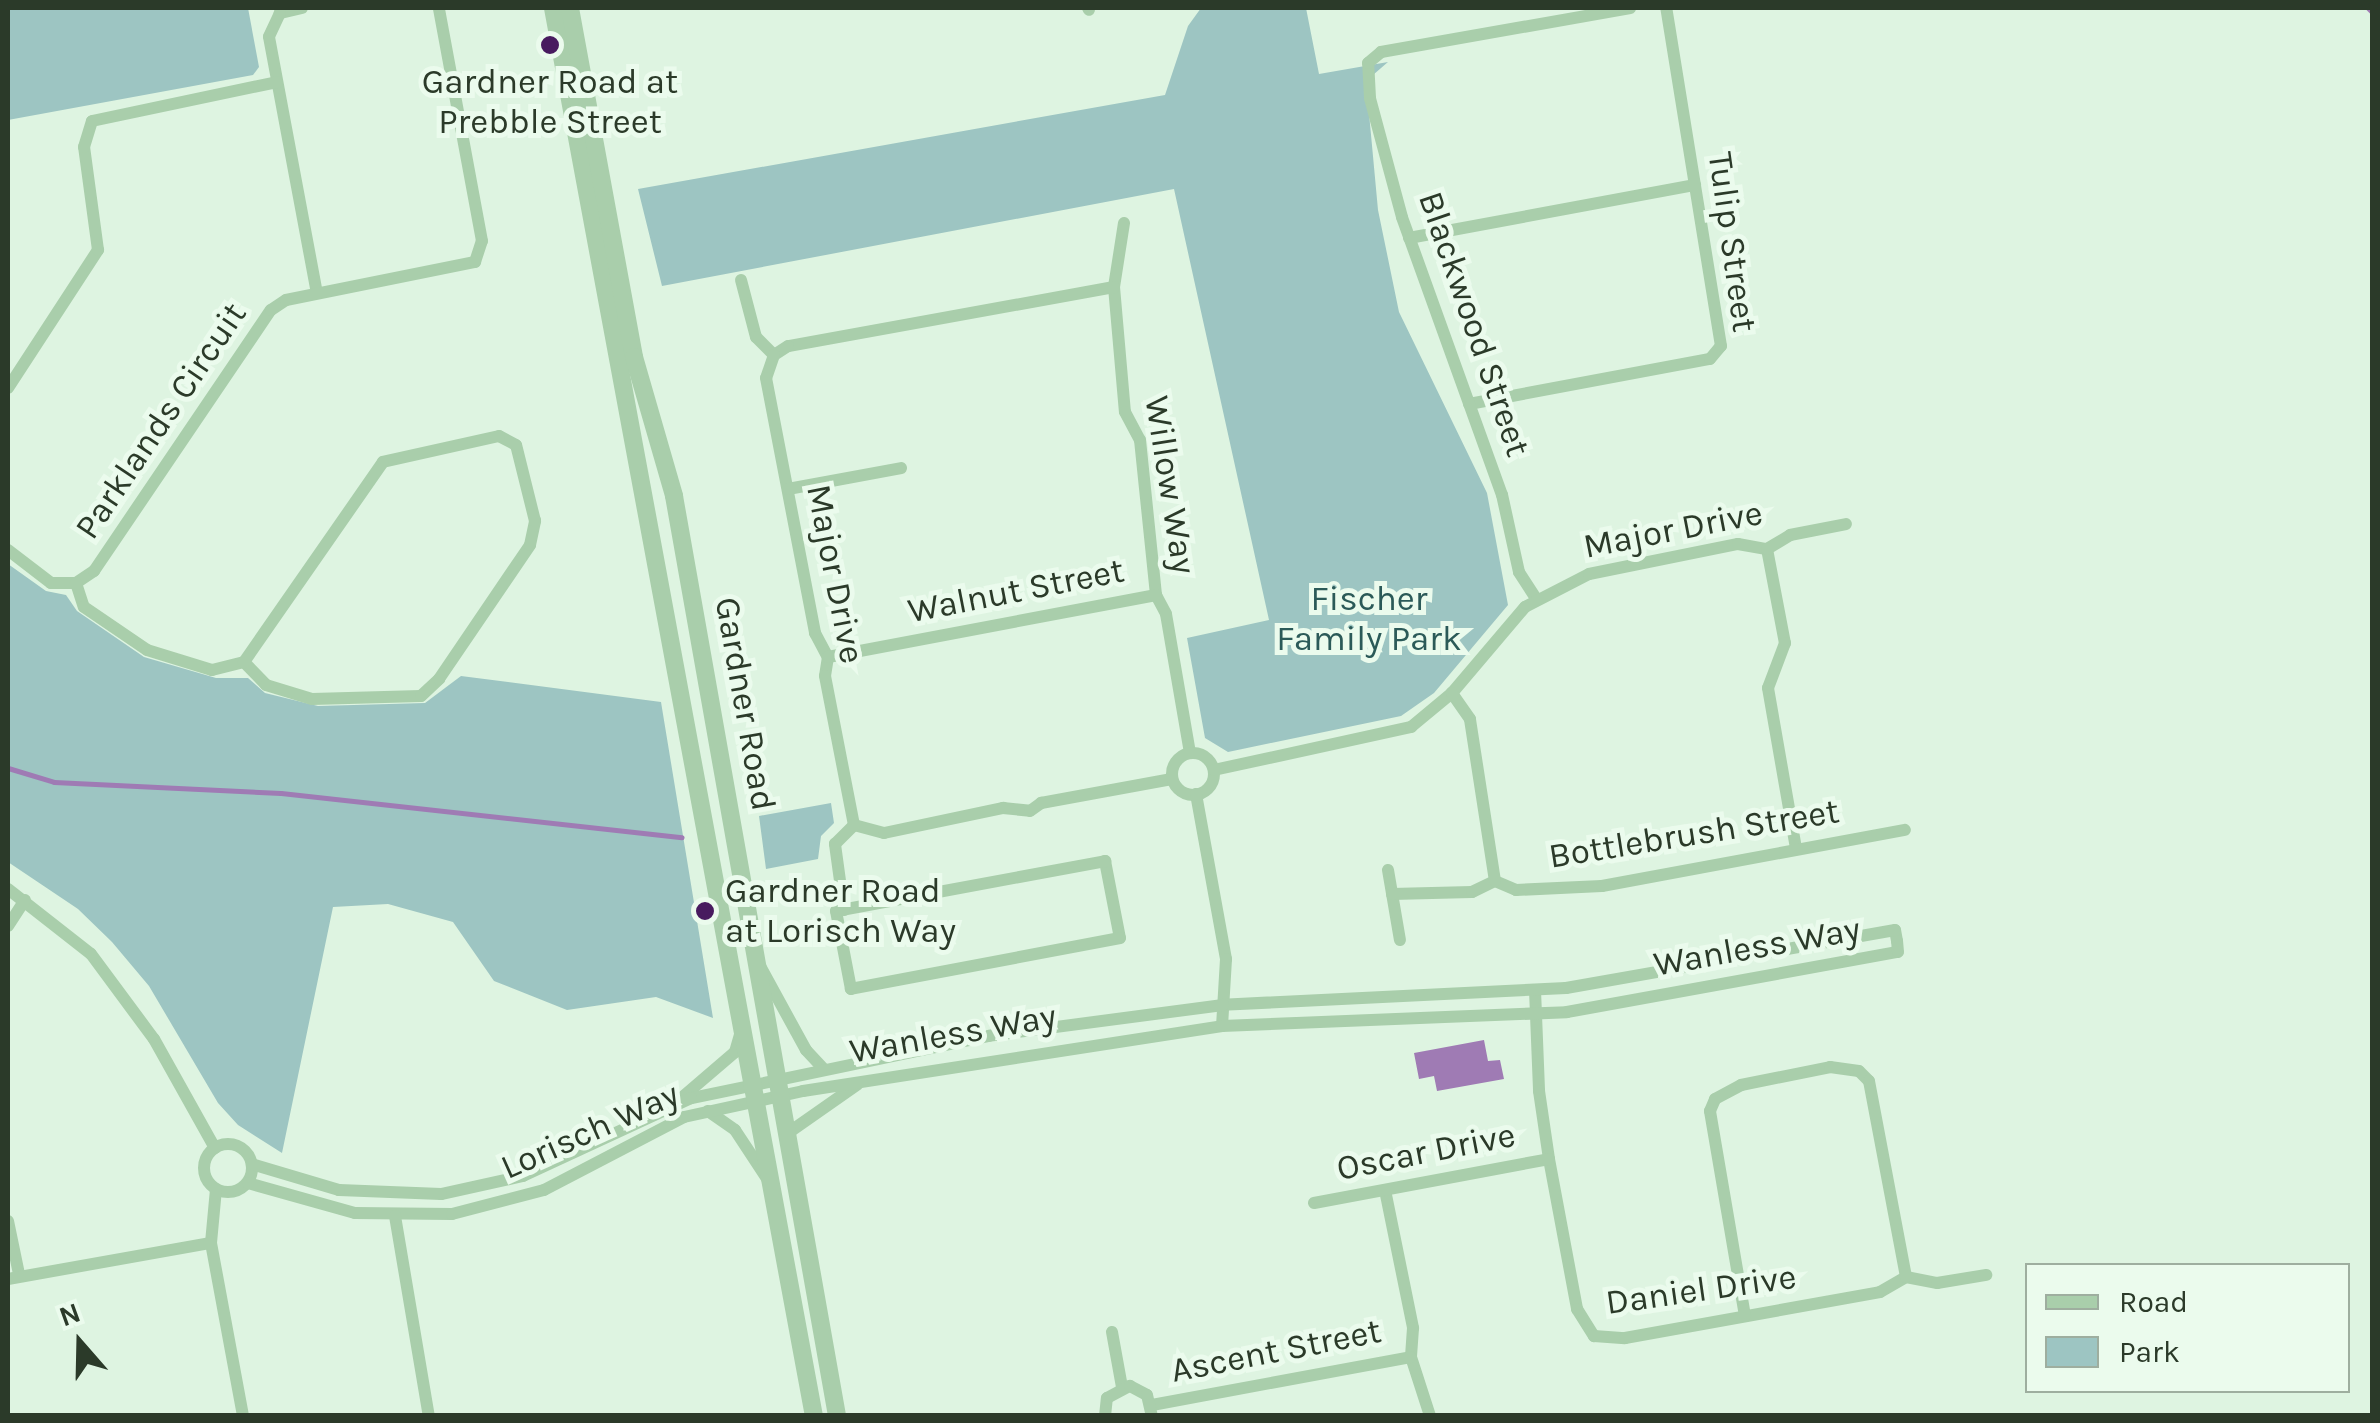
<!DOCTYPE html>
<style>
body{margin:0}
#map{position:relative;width:2380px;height:1423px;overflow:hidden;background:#def4e1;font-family:Karla,sans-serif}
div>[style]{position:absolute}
.green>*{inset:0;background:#9dc5c2}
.water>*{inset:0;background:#9f7bb4}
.stream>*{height:5px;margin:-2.5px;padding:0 2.5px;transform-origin:2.5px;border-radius:2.5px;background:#9f7bb4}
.minor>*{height:12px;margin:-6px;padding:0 6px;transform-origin:6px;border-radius:6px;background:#a9ceab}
.minor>.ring{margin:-6px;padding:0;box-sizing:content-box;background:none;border:12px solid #a9ceab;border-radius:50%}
.tertiary>*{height:18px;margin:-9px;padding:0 9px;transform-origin:9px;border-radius:9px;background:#a9ceab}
.dots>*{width:28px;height:28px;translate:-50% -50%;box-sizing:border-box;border:5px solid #ebfbed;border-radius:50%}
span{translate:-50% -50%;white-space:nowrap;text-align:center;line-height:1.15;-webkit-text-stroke:10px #ebfbed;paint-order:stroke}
.poi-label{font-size:35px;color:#2b3a29}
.left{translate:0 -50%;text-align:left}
.street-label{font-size:35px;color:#2b3a29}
.park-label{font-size:35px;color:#2b5a58}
.frame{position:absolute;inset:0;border:10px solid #2b3a29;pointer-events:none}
.legend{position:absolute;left:2025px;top:1263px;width:325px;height:130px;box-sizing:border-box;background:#ebfbed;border:2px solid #9eae9f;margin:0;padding:12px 18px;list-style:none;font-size:30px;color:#2b3a29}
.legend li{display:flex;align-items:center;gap:20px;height:50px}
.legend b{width:50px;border:2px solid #9eae9f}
.north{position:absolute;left:30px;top:1293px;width:100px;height:100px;-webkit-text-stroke:8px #ebfbed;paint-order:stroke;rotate:340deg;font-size:28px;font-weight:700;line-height:40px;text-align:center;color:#2b3a29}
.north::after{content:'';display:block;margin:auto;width:35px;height:45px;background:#2b3a29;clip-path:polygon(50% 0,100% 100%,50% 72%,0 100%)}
</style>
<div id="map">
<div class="green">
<div style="clip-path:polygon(8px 8px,248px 8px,259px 67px,253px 75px,8px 120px)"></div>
<div style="clip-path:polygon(1201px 8px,1306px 8px,1319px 74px,1388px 62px,1366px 81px,1378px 210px,1399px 312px,1487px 493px,1508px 605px,1434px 693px,1401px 716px,1228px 752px,1205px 738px,1187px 638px,1269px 620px,1174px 189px,662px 286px,638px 189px,1165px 95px,1188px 26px)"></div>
<div style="clip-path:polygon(8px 564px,46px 591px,66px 595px,77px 611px,144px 657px,216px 678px,248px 678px,265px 693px,318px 706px,425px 703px,461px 676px,661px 702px,713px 1018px,656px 997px,567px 1010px,494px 981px,453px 922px,388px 904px,333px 907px,282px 1153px,238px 1125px,218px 1103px,149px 986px,112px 942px,78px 909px,8px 862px)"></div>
<div style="clip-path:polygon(831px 803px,834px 823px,821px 836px,818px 859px,766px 869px,759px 816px)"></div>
</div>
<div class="water">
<div style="clip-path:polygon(1484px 1040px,1488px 1061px,1500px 1060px,1504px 1079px,1437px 1091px,1434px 1076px,1419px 1079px,1414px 1053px)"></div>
</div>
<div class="stream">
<div style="left:2368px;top:8px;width:6px;rotate:45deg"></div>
<div style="left:8px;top:768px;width:48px;rotate:16.9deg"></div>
<div style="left:54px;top:782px;width:227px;rotate:2.8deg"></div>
<div style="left:281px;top:793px;width:403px;rotate:6.3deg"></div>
</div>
<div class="minor">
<div style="left:302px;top:8px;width:23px;rotate:167deg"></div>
<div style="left:280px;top:13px;width:26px;rotate:115deg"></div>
<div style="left:269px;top:37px;width:260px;rotate:79.4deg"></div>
<div style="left:1088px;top:8px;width:2px;rotate:63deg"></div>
<div style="left:1124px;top:223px;width:65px;rotate:98.9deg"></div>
<div style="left:1114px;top:287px;width:125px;rotate:85deg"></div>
<div style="left:1125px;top:412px;width:32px;rotate:62deg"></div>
<div style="left:1140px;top:440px;width:156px;rotate:84.1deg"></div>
<div style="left:1156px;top:595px;width:21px;rotate:62deg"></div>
<div style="left:1166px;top:614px;width:141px;rotate:80.2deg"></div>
<div style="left:1409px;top:238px;width:291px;rotate:-10.5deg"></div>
<div style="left:741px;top:280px;width:59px;rotate:75.3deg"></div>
<div style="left:756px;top:337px;width:25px;rotate:45deg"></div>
<div style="left:1114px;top:287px;width:331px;rotate:169.7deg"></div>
<div style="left:788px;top:346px;width:17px;rotate:147deg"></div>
<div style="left:774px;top:355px;width:24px;rotate:109deg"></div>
<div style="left:766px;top:378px;width:260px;rotate:79.1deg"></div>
<div style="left:815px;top:633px;width:27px;rotate:62deg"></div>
<div style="left:828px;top:657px;width:19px;rotate:99deg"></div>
<div style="left:825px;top:676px;width:152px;rotate:79deg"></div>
<div style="left:854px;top:825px;width:31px;rotate:15deg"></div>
<div style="left:884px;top:833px;width:122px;rotate:-11.9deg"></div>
<div style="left:1003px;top:808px;width:27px;rotate:6deg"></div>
<div style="left:1030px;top:811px;width:14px;rotate:-36deg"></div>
<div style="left:1041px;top:803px;width:133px;rotate:-10.4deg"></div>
<div style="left:8px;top:388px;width:165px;rotate:-56.9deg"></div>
<div style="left:98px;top:250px;width:104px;rotate:-97.7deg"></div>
<div style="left:84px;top:147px;width:27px;rotate:-73deg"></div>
<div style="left:92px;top:121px;width:189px;rotate:-11.9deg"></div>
<div style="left:1469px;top:404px;width:245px;rotate:-10.6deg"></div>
<div style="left:1710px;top:359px;width:17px;rotate:-50deg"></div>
<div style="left:1721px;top:346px;width:342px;rotate:-99.2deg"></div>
<div style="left:788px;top:489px;width:115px;rotate:-10.5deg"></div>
<div style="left:1767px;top:549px;width:96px;rotate:79.2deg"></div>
<div style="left:1785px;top:643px;width:48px;rotate:110.7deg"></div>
<div style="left:1768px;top:688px;width:163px;rotate:80.1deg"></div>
<div style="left:8px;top:550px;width:54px;rotate:37.5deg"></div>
<div style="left:51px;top:583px;width:25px"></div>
<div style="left:76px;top:583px;width:22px;rotate:-34deg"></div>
<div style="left:94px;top:571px;width:315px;rotate:-55.9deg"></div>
<div style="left:271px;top:310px;width:18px;rotate:-34deg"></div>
<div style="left:286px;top:300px;width:193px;rotate:-11.4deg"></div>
<div style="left:475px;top:262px;width:22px;rotate:-72deg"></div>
<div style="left:482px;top:241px;width:237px;rotate:-100.5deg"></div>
<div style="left:76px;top:583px;width:25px;rotate:72deg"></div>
<div style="left:84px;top:607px;width:76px;rotate:34.3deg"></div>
<div style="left:147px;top:650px;width:68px;rotate:17.1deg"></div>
<div style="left:212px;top:670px;width:33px;rotate:-14deg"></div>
<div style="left:244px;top:662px;width:32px;rotate:46deg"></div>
<div style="left:266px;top:685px;width:48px;rotate:16.9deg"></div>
<div style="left:312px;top:699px;width:109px;rotate:-1.6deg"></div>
<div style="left:421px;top:696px;width:25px;rotate:-43deg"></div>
<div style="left:439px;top:679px;width:162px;rotate:-55.8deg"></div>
<div style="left:530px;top:545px;width:25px;rotate:-78deg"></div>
<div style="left:535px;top:521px;width:78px;rotate:-104deg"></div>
<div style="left:516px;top:445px;width:19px;rotate:-152deg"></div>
<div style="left:499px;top:436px;width:119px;rotate:167.4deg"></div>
<div style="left:383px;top:462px;width:244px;rotate:124.8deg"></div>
<div style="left:1537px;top:600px;width:33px;rotate:-123deg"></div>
<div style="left:1519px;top:572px;width:79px;rotate:-102.4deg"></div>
<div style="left:1502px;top:495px;width:295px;rotate:-109.8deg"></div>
<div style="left:1402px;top:217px;width:123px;rotate:-105.1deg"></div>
<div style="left:1370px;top:98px;width:35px;rotate:-93deg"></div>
<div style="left:1368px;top:63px;width:17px;rotate:-40deg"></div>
<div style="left:1381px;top:52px;width:253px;rotate:-10deg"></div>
<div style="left:828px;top:657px;width:334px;rotate:-10.7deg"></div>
<div class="ring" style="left:1172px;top:753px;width:30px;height:30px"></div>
<div style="left:1214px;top:770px;width:202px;rotate:-12.3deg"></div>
<div style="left:1411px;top:727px;width:53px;rotate:-39.7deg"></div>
<div style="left:1452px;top:693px;width:113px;rotate:-49.7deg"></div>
<div style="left:1525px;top:607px;width:72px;rotate:-27.3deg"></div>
<div style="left:1589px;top:574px;width:152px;rotate:-11.4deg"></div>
<div style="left:1738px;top:544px;width:29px;rotate:10deg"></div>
<div style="left:1767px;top:549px;width:27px;rotate:-31deg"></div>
<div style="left:1790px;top:535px;width:57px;rotate:-11.1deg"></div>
<div style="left:1196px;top:794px;width:168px;rotate:79.7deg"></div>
<div style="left:1226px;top:959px;width:67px;rotate:93.4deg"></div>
<div style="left:1105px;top:861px;width:78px;rotate:79deg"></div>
<div style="left:1120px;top:938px;width:274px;rotate:169.3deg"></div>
<div style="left:851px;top:989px;width:79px;rotate:-100.9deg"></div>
<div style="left:836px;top:911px;width:274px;rotate:-10.5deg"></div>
<div style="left:1388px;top:870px;width:71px;rotate:80.3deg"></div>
<div style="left:1495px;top:881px;width:23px;rotate:23deg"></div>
<div style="left:1516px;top:890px;width:86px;rotate:-2.7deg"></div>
<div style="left:1602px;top:886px;width:308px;rotate:-10.5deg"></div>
<div style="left:8px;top:889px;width:105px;rotate:38.1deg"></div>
<div style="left:91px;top:954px;width:106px;rotate:53.5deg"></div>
<div style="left:154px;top:1039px;width:125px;rotate:60.8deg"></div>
<div style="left:1392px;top:894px;width:80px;rotate:-1.4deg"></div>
<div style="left:1472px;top:892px;width:25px;rotate:-26deg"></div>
<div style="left:1495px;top:881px;width:164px;rotate:-98.8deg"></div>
<div style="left:1470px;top:719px;width:32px;rotate:-125deg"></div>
<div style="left:844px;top:910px;width:67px;rotate:-97.8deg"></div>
<div style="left:835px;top:844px;width:27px;rotate:-45deg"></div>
<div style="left:8px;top:926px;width:31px;rotate:-57deg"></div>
<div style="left:760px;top:966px;width:96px;rotate:61.3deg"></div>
<div style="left:806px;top:1050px;width:26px;rotate:47deg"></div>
<div style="left:1535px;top:990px;width:101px;rotate:87.7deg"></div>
<div style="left:1539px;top:1091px;width:69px;rotate:81.6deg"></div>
<div style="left:1549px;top:1159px;width:153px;rotate:79.4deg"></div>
<div style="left:1577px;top:1309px;width:32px;rotate:58deg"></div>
<div style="left:1594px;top:1336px;width:31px;rotate:4deg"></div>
<div style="left:1625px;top:1338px;width:259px;rotate:-10.2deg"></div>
<div style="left:1880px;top:1292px;width:30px;rotate:-30deg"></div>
<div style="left:1906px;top:1277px;width:32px;rotate:11deg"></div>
<div style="left:1937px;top:1283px;width:50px;rotate:-9.3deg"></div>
<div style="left:679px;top:1100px;width:74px;rotate:-40.6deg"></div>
<div style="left:735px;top:1052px;width:22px;rotate:-74deg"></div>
<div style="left:708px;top:1111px;width:33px;rotate:35deg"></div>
<div style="left:735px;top:1130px;width:60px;rotate:56.6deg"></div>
<div style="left:788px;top:1133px;width:85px;rotate:-35deg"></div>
<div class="ring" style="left:204px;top:1144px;width:36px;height:36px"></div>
<div style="left:248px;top:1183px;width:111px;rotate:15.7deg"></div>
<div style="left:355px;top:1213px;width:97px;rotate:0.6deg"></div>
<div style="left:452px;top:1214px;width:95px;rotate:-14.6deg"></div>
<div style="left:544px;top:1190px;width:158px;rotate:-27.5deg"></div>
<div style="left:684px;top:1117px;width:122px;rotate:-12.3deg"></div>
<div style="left:803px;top:1091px;width:424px;rotate:-8.8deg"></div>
<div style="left:1222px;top:1026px;width:345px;rotate:-2.3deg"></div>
<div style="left:1567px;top:1012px;width:336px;rotate:-10.3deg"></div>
<div style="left:1898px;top:952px;width:11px;rotate:-95deg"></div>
<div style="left:1897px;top:941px;width:11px;rotate:-100deg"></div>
<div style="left:1895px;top:930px;width:334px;rotate:170deg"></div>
<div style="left:1566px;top:988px;width:343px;rotate:177.2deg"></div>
<div style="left:1223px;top:1005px;width:236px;rotate:172.5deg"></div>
<div style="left:989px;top:1036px;width:304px;rotate:168.2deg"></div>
<div style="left:691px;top:1098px;width:185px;rotate:155.1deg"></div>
<div style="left:523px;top:1176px;width:84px;rotate:167.6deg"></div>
<div style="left:441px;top:1194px;width:102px;rotate:-177.8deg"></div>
<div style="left:339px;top:1190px;width:91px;rotate:-163.4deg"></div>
<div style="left:216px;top:1189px;width:54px;rotate:95.3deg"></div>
<div style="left:211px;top:1243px;width:176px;rotate:79.5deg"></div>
<div style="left:1385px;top:1190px;width:141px;rotate:78.5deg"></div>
<div style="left:1413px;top:1328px;width:29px;rotate:94deg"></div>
<div style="left:1411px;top:1357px;width:62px;rotate:72.1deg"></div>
<div style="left:1314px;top:1203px;width:239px;rotate:-10.6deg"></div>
<div style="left:395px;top:1216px;width:203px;rotate:80.4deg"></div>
<div style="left:8px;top:1221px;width:54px;rotate:78.3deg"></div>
<div style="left:8px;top:1279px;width:206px;rotate:-10.1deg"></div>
<div style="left:1745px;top:1316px;width:208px;rotate:-99.7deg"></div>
<div style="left:1710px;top:1111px;width:13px;rotate:-67deg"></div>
<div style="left:1715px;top:1099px;width:30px;rotate:-28deg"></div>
<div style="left:1741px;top:1085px;width:91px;rotate:-11.4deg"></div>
<div style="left:1830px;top:1067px;width:29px;rotate:8deg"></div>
<div style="left:1859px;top:1071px;width:14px;rotate:45deg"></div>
<div style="left:1869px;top:1081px;width:199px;rotate:79.3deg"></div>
<div style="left:1112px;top:1332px;width:56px;rotate:79.7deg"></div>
<div style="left:1152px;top:1405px;width:263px;rotate:-10.5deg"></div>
<div style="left:1105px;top:1416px;width:18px;rotate:-84deg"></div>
<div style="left:1107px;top:1398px;width:26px;rotate:-28deg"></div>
<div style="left:1130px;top:1386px;width:19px;rotate:28deg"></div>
<div style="left:1147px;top:1395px;width:22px;rotate:77deg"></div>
</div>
<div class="tertiary">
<div style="left:553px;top:8px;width:1432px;rotate:79.5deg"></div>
<div style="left:570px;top:8px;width:355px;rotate:79.6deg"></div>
<div style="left:634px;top:357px;width:145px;rotate:73.9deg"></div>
<div style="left:674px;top:496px;width:934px;rotate:79.95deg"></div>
</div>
<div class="dots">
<div style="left:550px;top:45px;background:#481b5f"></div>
<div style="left:705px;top:911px;background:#481b5f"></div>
</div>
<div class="poi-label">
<span style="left:550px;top:102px">Gardner Road at<br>Prebble Street</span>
<span class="left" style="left:725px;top:911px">Gardner Road<br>at Lorisch Way</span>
</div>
<div class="street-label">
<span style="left:1732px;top:242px;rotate:82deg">Tulip Street</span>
<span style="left:1474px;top:324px;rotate:71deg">Blackwood Street</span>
<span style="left:161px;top:421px;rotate:-56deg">Parklands Circuit</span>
<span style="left:1170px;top:485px;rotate:81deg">Willow Way</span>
<span style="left:1673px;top:530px;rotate:-11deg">Major Drive</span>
<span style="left:835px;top:574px;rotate:79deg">Major Drive</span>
<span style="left:1016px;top:591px;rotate:-11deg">Walnut Street</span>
<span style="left:745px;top:704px;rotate:80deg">Gardner Road</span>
<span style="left:1694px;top:834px;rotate:-9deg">Bottlebrush Street</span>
<span style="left:1757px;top:947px;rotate:-10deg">Wanless Way</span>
<span style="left:953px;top:1034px;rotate:-10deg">Wanless Way</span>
<span style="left:590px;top:1131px;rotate:-24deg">Lorisch Way</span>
<span style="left:1426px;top:1152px;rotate:-11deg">Oscar Drive</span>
<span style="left:1701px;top:1290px;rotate:-8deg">Daniel Drive</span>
<span style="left:1276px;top:1351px;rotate:-11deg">Ascent Street</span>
</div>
<div class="park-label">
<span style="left:1369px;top:619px">Fischer<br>Family Park</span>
</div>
<div class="frame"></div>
<ul class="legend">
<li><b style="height:12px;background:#a9ceab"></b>Road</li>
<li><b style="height:28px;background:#9dc5c2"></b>Park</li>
</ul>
<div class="north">N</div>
</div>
